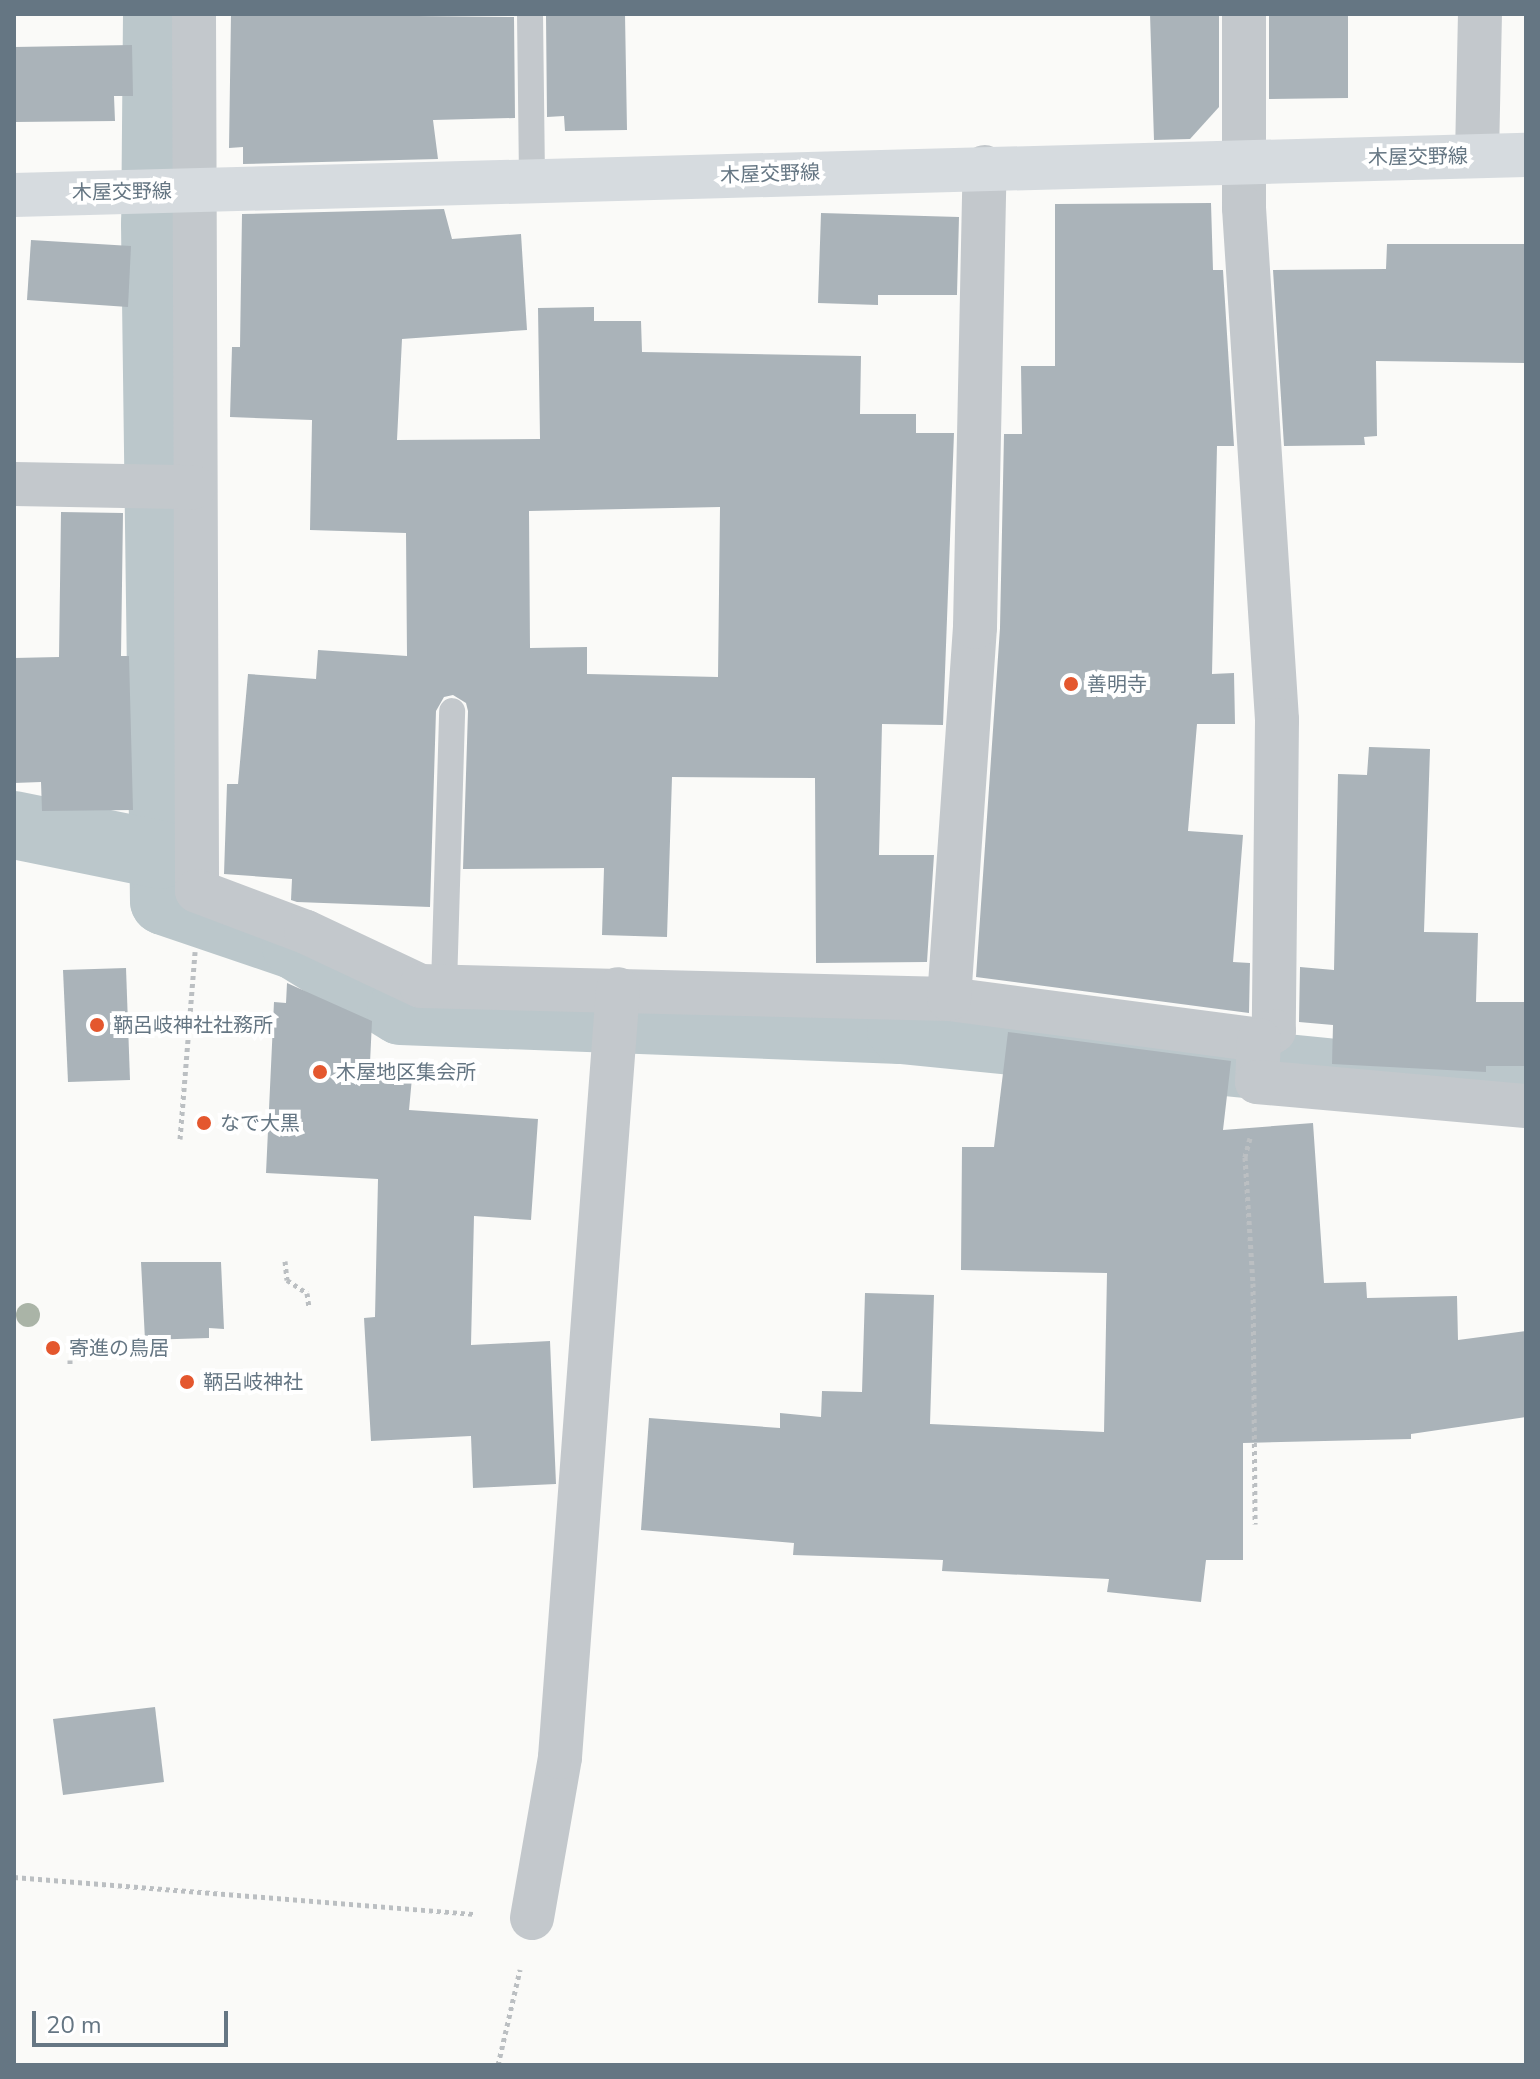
<!DOCTYPE html>
<meta charset="utf-8">
<style>
body{margin:0}
#map{position:relative;width:1540px;height:2079px;overflow:hidden;background:#fafaf8;font-family:"Nunito Sans","Noto Sans JP",sans-serif}
div>[style]{position:absolute}
.canal>*{height:68px;margin:-34px;padding:0 34px;transform-origin:34px;border-radius:34px;background:#bbc7cb}
.building>*{inset:0;background:#aab3b9}
.path>*{height:5px;margin-top:-2.5px;transform-origin:0;background:repeating-linear-gradient(90deg,#bbbfc2 0 4px,transparent 0 8px)}
.lane>*{height:26px;margin:-13px;padding:0 13px;transform-origin:13px;border-radius:13px;background:#c3c8cc}
.street>*{height:44px;margin:-22px;padding:0 22px;transform-origin:22px;border-radius:22px;background:#c3c8cc}
.secondary>*{height:44px;margin:-22px;padding:0 22px;transform-origin:22px;border-radius:22px;background:#d6dbdf}
.trees>*{width:24px;height:24px;margin:-12px;border-radius:50%;background:#aab4a7}
.dots>*{width:22px;height:22px;translate:-50% -50%;box-sizing:border-box;border:4px solid #fff;border-radius:50%}
span{translate:-50% -50%;white-space:nowrap;text-align:center;line-height:1.15;-webkit-text-stroke:8px #fff;paint-order:stroke}
.street-label{font-size:20px;color:#657683}
.poi-label{font-size:20px;color:#657683}
.left{translate:0 -50%;text-align:left}
.frame{position:absolute;inset:0;border:16px solid #657683;pointer-events:none}
.scale{position:absolute;left:32px;top:2011px;width:196px;height:36px;box-sizing:border-box;border:4px solid #657683;border-top:0;padding-left:10px;font-size:24px;line-height:28px;white-space:nowrap;color:#657683;-webkit-text-stroke:6px #fff;paint-order:stroke}
</style>
<div id="map">
<div class="canal">
<div style="left:157px;top:14px;width:210px;rotate:90.5deg"></div>
<div style="left:155px;top:224px;width:677px;rotate:89.24deg"></div>
<div style="left:164px;top:901px;width:139px;rotate:18.8deg"></div>
<div style="left:296px;top:946px;width:123px;rotate:31.8deg"></div>
<div style="left:401px;top:1011px;width:500px;rotate:2.18deg"></div>
<div style="left:901px;top:1030px;width:529px;rotate:5.65deg"></div>
<div style="left:1427px;top:1082px;width:99px;rotate:0.6deg"></div>
<div style="left:14px;top:825px;width:150px;rotate:11.5deg"></div>
</div>
<div class="building">
<div style="clip-path:polygon(231px 14px,514px 17px,515px 118px,433px 120px,438px 159px,243px 164px,243px 147px,229px 148px)"></div>
<div style="clip-path:polygon(625px 14px,627px 130px,565px 131px,564px 116px,547px 117px,546px 16px)"></div>
<div style="clip-path:polygon(1150px 14px,1219px 14px,1219px 107px,1190px 139px,1154px 140px)"></div>
<div style="clip-path:polygon(1269px 14px,1348px 14px,1348px 98px,1269px 99px)"></div>
<div style="clip-path:polygon(132px 45px,133px 96px,114px 96px,115px 121px,14px 122px,14px 47px)"></div>
<div style="clip-path:polygon(1211px 203px,1213px 270px,1223px 270px,1234px 446px,1217px 446px,1212px 674px,1234px 673px,1235px 724px,1197px 724px,1188px 831px,1243px 835px,1233px 962px,1250px 963px,1249px 1013px,976px 977px,1000px 628px,1004px 434px,1022px 434px,1021px 366px,1055px 366px,1055px 204px)"></div>
<div style="clip-path:polygon(evenodd,444px 209px,452px 239px,521px 234px,527px 330px,402px 339px,397px 440px,540px 439px,538px 308px,594px 307px,594px 321px,641px 321px,642px 352px,861px 356px,860px 414px,916px 414px,916px 433px,954px 433px,943px 725px,882px 724px,879px 855px,934px 855px,927px 962px,816px 963px,815px 778px,672px 777px,667px 937px,602px 935px,604px 868px,463px 869px,468px 711px,466px 703px,453px 695px,444px 697px,436px 711px,430px 907px,297px 902px,291px 900px,292px 879px,224px 874px,227px 784px,238px 784px,248px 674px,316px 679px,318px 650px,407px 656px,406px 533px,310px 530px,312px 420px,230px 417px,232px 347px,240px 347px,242px 214px,444px 209px,720px 507px,718px 677px,587px 674px,587px 647px,530px 648px,529px 511px,720px 507px)"></div>
<div style="clip-path:polygon(821px 213px,959px 217px,957px 295px,878px 295px,878px 305px,818px 303px)"></div>
<div style="clip-path:polygon(31px 240px,131px 246px,128px 307px,27px 300px)"></div>
<div style="clip-path:polygon(1387px 244px,1524px 244px,1526px 363px,1376px 361px,1377px 436px,1364px 437px,1365px 445px,1284px 446px,1273px 270px,1386px 269px)"></div>
<div style="clip-path:polygon(61px 512px,123px 513px,121px 656px,129px 656px,133px 810px,42px 811px,41px 782px,14px 783px,14px 658px,59px 657px)"></div>
<div style="clip-path:polygon(1369px 747px,1430px 749px,1424px 932px,1478px 933px,1476px 1002px,1526px 1002px,1526px 1066px,1486px 1066px,1486px 1072px,1332px 1064px,1333px 1025px,1299px 1022px,1300px 967px,1334px 970px,1338px 774px,1367px 775px)"></div>
<div style="clip-path:polygon(126px 968px,130px 1080px,68px 1082px,63px 970px)"></div>
<div style="clip-path:polygon(287px 983px,372px 1021px,370px 1063px,413px 1067px,409px 1110px,538px 1119px,531px 1220px,474px 1216px,471px 1345px,550px 1341px,556px 1484px,473px 1488px,471px 1436px,371px 1441px,364px 1318px,375px 1317px,378px 1179px,266px 1173px,274px 1002px,286px 1003px)"></div>
<div style="clip-path:polygon(1008px 1032px,1231px 1061px,1223px 1130px,1313px 1123px,1324px 1283px,1366px 1282px,1367px 1298px,1457px 1296px,1458px 1340px,1526px 1331px,1526px 1417px,1411px 1434px,1411px 1439px,1243px 1443px,1243px 1560px,1206px 1560px,1201px 1602px,1107px 1592px,1109px 1579px,942px 1571px,943px 1560px,793px 1555px,794px 1543px,641px 1530px,649px 1418px,780px 1428px,780px 1413px,821px 1417px,822px 1391px,862px 1392px,865px 1293px,934px 1295px,930px 1424px,1104px 1432px,1107px 1273px,961px 1270px,962px 1147px,994px 1147px)"></div>
<div style="clip-path:polygon(141px 1262px,221px 1262px,224px 1329px,209px 1328px,209px 1338px,145px 1340px)"></div>
<div style="clip-path:polygon(155px 1707px,164px 1782px,63px 1795px,53px 1719px)"></div>
</div>
<div class="path">
<div style="left:1250px;top:1138px;width:20px;rotate:105deg"></div>
<div style="left:1245px;top:1157px;width:126px;rotate:86.4deg"></div>
<div style="left:1253px;top:1283px;width:241px;rotate:89.5deg"></div>
<div style="left:180px;top:1139px;width:188px;rotate:-85.4deg"></div>
<div style="left:285px;top:1261px;width:19px;rotate:84deg"></div>
<div style="left:287px;top:1280px;width:24px;rotate:33deg"></div>
<div style="left:307px;top:1293px;width:14px;rotate:82deg"></div>
<div style="left:70px;top:1360px;width:5px;rotate:90deg"></div>
<div style="left:14px;top:1877px;width:463px;rotate:4.6deg"></div>
<div style="left:498px;top:2065px;width:98px;rotate:-77deg"></div>
</div>
<div class="lane">
<div style="left:530px;top:14px;width:167px;rotate:89.3deg"></div>
<div style="left:444px;top:986px;width:275px;rotate:-88.3deg"></div>
</div>
<div class="street">
<div style="left:194px;top:14px;width:877px;rotate:89.8deg"></div>
<div style="left:197px;top:891px;width:116px;rotate:20.6deg"></div>
<div style="left:306px;top:932px;width:127px;rotate:25.2deg"></div>
<div style="left:421px;top:986px;width:528px;rotate:1.41deg"></div>
<div style="left:949px;top:999px;width:313px;rotate:7.5deg"></div>
<div style="left:1244px;top:14px;width:194px;rotate:90deg"></div>
<div style="left:1244px;top:208px;width:513px;rotate:86.31deg"></div>
<div style="left:1277px;top:720px;width:311px;rotate:90.6deg"></div>
<div style="left:1274px;top:1031px;width:17px;rotate:149deg"></div>
<div style="left:1259px;top:1040px;width:42px;rotate:92.7deg"></div>
<div style="left:1257px;top:1082px;width:270px;rotate:5.1deg"></div>
<div style="left:1477px;top:156px;width:142px;rotate:-88.8deg"></div>
<div style="left:14px;top:484px;width:180px;rotate:1deg"></div>
<div style="left:949px;top:999px;width:373px;rotate:-86deg"></div>
<div style="left:975px;top:627px;width:460px;rotate:-88.8deg"></div>
<div style="left:532px;top:1918px;width:163px;rotate:-80.1deg"></div>
<div style="left:560px;top:1757px;width:770px;rotate:-85.68deg"></div>
</div>
<div class="secondary">
<div style="left:14px;top:195px;width:1513px;rotate:-1.52deg"></div>
</div>
<div class="trees">
<div style="left:28px;top:1315px"></div>
</div>
<div class="dots">
<div style="left:1071px;top:684px;background:#e4572e"></div>
<div style="left:97px;top:1025px;background:#e4572e"></div>
<div style="left:320px;top:1072px;background:#e4572e"></div>
<div style="left:204px;top:1123px;background:#e4572e"></div>
<div style="left:53px;top:1348px;background:#e4572e"></div>
<div style="left:187px;top:1382px;background:#e4572e"></div>
</div>
<div class="street-label">
<span style="left:1418px;top:157px;rotate:-1deg">木屋交野線</span>
<span style="left:770px;top:174px;rotate:-2deg">木屋交野線</span>
<span style="left:122px;top:192px;rotate:-1deg">木屋交野線</span>
</div>
<div class="poi-label">
<span class="left" style="left:1087px;top:684px">善明寺</span>
<span class="left" style="left:113px;top:1025px">鞆呂岐神社社務所</span>
<span class="left" style="left:336px;top:1072px">木屋地区集会所</span>
<span class="left" style="left:220px;top:1123px">なで大黒</span>
<span class="left" style="left:69px;top:1348px">寄進の鳥居</span>
<span class="left" style="left:203px;top:1382px">鞆呂岐神社</span>
</div>
<div class="frame"></div>
<div class="scale">20 m</div>
</div>
